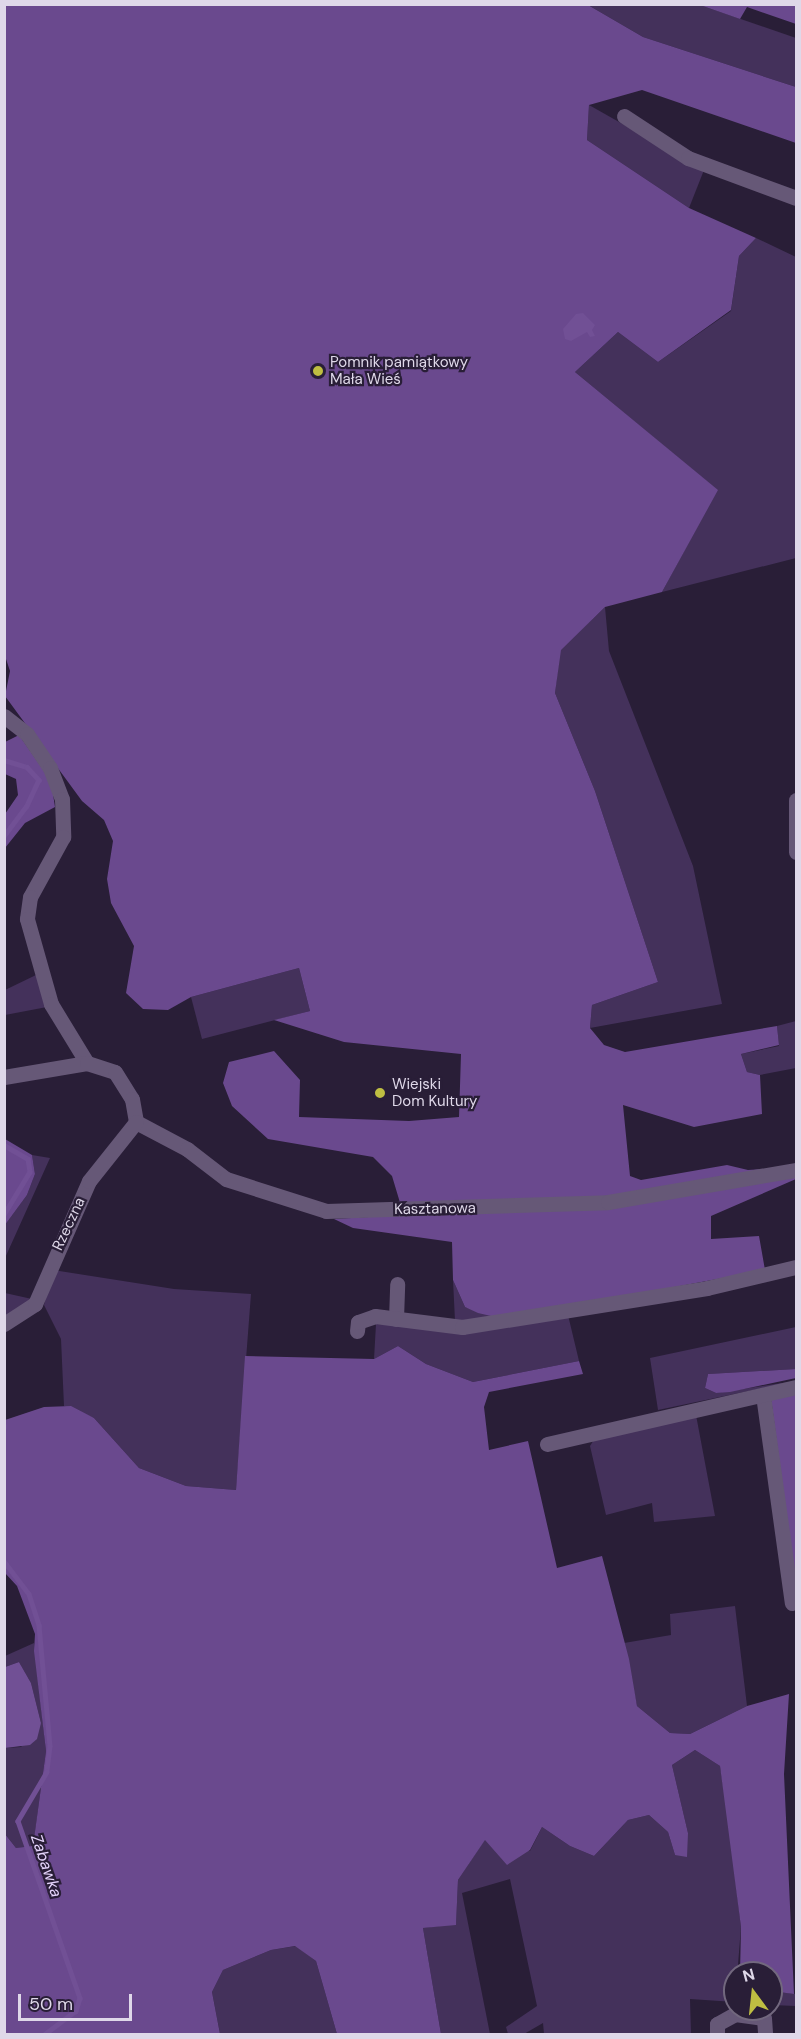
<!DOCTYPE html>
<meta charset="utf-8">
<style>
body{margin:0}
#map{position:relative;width:801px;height:2039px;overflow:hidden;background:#291e37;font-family:"DM Sans",sans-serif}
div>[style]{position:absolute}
.green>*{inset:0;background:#44315b}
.forest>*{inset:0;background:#6a498e}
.water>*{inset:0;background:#715095}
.stream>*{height:4.5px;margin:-2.25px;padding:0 2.25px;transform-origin:2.25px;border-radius:2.25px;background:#715095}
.minor>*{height:15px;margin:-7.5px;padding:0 7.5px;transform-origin:7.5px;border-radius:7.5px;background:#665877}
.dots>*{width:16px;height:16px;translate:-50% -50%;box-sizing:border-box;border:3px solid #291e37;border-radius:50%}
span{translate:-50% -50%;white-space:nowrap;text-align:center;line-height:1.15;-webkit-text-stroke:4.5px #291e37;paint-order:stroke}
.poi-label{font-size:15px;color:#dfd8e9}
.left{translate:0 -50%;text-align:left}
.street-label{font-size:15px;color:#dfd8e9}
.water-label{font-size:16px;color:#e6d5fd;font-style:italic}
.frame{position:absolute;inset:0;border:6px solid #dfd8e9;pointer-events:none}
.north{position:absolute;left:723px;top:1961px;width:60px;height:60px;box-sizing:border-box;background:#291e37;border:2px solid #72687e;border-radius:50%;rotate:345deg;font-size:16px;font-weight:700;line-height:24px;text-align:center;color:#dfd8e9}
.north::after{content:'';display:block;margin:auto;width:21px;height:27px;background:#bfbe42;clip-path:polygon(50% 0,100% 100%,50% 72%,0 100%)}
.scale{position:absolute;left:18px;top:1994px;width:114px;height:27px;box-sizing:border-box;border:3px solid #dfd8e9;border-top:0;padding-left:8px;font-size:18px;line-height:21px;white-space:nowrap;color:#dfd8e9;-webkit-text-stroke:4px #291e37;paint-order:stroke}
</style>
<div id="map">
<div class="green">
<div style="clip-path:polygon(588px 5px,700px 5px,796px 38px,796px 87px,643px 37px)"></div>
<div style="clip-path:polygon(589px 105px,704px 170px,689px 208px,587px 140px)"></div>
<div style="clip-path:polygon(756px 238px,796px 257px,796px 558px,662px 592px,717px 490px,575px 372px,618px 332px,658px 362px,731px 311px,739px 256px)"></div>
<div style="clip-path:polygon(605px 607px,609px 651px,693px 866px,722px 1004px,590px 1028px,592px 1005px,658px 982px,595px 791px,555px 693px,560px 650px)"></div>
<div style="clip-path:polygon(299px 968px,310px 1011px,202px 1039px,191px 997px)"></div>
<div style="clip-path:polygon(36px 975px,47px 1007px,5px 1015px,5px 990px)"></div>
<div style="clip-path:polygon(796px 1021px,796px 1068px,760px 1075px,747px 1072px,741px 1054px,779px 1046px,777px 1026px)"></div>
<div style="clip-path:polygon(32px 1155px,50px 1158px,5px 1258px,5px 1225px,27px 1195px,35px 1174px)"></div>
<div style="clip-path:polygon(53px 1270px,174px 1289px,251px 1294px,236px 1490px,186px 1486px,139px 1468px,94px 1418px,64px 1406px,61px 1339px,44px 1305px)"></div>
<div style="clip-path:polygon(453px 1280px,465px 1307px,504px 1319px,455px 1321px)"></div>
<div style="clip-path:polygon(5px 1293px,32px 1299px,5px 1316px)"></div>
<div style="clip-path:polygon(568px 1315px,579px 1361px,473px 1382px,426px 1364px,398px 1346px,374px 1359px,376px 1324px,468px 1331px)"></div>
<div style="clip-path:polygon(796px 1327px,796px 1369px,708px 1374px,705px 1388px,716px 1393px,796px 1381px,658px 1410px,650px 1358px)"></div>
<div style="clip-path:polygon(696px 1415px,715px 1516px,654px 1522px,652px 1503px,606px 1515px,590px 1446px,595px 1438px)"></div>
<div style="clip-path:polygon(735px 1606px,747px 1706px,690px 1734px,670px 1733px,637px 1706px,624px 1643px,671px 1635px,670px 1614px)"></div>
<div style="clip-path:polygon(34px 1643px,46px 1751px,33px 1847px,16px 1848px,5px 1834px,5px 1748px,21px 1747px,41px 1723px,31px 1683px,19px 1662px,5px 1667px,5px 1656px)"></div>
<div style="clip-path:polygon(695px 1750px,720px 1766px,729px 1824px,741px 1927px,735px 2002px,690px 1999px,691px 2034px,544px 2034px,543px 2023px,524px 2034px,508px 2034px,506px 2027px,537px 2006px,510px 1879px,462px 1893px,490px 2034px,441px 2034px,423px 1928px,456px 1924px,458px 1880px,485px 1839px,530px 1851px,542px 1827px,570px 1846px,594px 1856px,628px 1820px,649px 1815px,668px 1832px,675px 1855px,688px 1833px,672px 1765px)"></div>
<div style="clip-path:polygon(296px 1946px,316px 1961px,337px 2034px,220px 2034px,212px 1992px,223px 1970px,271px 1950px)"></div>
<div style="clip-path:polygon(771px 1991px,796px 1994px,796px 2006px,771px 2005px)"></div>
</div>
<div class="forest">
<div style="clip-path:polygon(5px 5px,588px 5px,643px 37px,796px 87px,796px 143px,642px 90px,589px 105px,587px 140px,689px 208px,756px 238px,739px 256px,731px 310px,658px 362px,618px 332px,575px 372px,718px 490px,662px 592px,605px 607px,561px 650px,555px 693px,595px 791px,658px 982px,592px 1005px,590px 1028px,604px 1045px,625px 1052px,777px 1026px,779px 1045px,741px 1054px,747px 1072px,760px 1075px,762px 1114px,694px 1127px,623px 1105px,630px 1176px,641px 1180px,727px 1165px,748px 1170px,796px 1167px,796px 1179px,711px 1216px,711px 1239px,759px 1236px,765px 1270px,504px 1319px,478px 1313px,465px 1307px,453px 1280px,452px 1242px,353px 1228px,334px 1219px,386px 1216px,401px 1206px,392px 1176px,373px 1157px,268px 1139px,232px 1106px,223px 1083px,229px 1062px,274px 1051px,300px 1080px,299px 1117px,409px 1121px,459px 1117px,461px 1054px,344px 1042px,274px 1020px,310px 1011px,299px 968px,191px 997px,168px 1010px,143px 1009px,126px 993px,134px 946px,111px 903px,107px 879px,113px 841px,104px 820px,82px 801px,5px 696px,10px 671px,5px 656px)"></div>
<div style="clip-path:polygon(700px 5px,796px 5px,796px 24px,747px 7px,740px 19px)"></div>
<div style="clip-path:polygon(19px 735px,51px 781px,55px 807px,25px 823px,5px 848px,5px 814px,18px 795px,16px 779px,5px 774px,5px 742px)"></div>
<div style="clip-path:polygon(5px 1139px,32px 1155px,35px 1174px,27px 1195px,5px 1225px)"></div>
<div style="clip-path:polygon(398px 1346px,426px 1364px,473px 1382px,579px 1361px,583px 1374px,489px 1392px,484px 1407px,489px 1450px,528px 1441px,557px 1568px,602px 1556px,629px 1659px,637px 1706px,670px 1733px,690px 1734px,747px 1706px,789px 1694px,784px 1774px,794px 1994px,771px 1991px,771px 1973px,740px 1973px,741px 1927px,720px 1766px,695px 1750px,672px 1765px,688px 1833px,687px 1857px,675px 1855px,668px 1832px,649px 1815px,628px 1820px,594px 1856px,570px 1846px,542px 1827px,530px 1850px,507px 1865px,485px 1840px,458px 1880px,456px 1925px,423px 1928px,441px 2034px,337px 2034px,316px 1961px,295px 1946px,271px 1950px,223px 1970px,212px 1992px,220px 2034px,5px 2034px,5px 1834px,16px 1848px,33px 1846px,46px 1751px,34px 1651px,35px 1634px,17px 1586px,5px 1573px,5px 1420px,44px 1407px,71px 1406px,94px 1418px,139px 1468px,186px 1486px,236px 1490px,245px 1356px,374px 1359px)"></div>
<div style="clip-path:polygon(796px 1369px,796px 1378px,730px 1392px,716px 1393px,705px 1388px,708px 1374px)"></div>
<div style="clip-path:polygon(796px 1393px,796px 1586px,771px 1398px)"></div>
</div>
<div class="water">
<div style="clip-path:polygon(583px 313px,595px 325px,592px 330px,595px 336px,590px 337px,587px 332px,571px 341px,565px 339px,563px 329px,576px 314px)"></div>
<div style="clip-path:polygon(19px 1662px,31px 1683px,41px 1723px,37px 1739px,30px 1745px,5px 1748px,5px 1667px)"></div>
</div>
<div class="stream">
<div style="left:4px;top:760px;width:24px;rotate:17deg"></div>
<div style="left:27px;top:767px;width:18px;rotate:47deg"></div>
<div style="left:39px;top:780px;width:29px;rotate:115deg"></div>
<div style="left:27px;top:806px;width:38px;rotate:127deg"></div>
<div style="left:4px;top:1145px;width:28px;rotate:30deg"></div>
<div style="left:28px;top:1159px;width:13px;rotate:81deg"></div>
<div style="left:30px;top:1172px;width:50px;rotate:121.2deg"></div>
<div style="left:4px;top:1425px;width:3px;rotate:90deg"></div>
<div style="left:4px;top:1561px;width:41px;rotate:52.9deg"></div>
<div style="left:29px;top:1594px;width:33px;rotate:72deg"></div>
<div style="left:39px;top:1625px;width:121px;rotate:84.8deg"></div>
<div style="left:50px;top:1746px;width:26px;rotate:97deg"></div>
<div style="left:47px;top:1772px;width:57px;rotate:120.6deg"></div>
<div style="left:18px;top:1821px;width:188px;rotate:70.7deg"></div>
<div style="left:80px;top:1998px;width:14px;rotate:107deg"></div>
<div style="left:76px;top:2011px;width:38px;rotate:143deg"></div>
</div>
<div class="minor">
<div style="left:624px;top:116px;width:77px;rotate:33.3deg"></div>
<div style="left:688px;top:158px;width:115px;rotate:20.3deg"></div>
<div style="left:4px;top:716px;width:29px;rotate:38deg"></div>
<div style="left:27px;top:734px;width:41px;rotate:55.9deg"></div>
<div style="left:50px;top:768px;width:33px;rotate:69deg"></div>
<div style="left:62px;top:799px;width:38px;rotate:88deg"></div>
<div style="left:63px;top:837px;width:68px;rotate:118.8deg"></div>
<div style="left:30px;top:897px;width:22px;rotate:98deg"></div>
<div style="left:27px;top:919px;width:88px;rotate:74.2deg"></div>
<div style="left:51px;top:1004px;width:69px;rotate:58.6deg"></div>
<div style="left:796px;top:800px;width:52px;rotate:90deg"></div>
<div style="left:4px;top:1077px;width:84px;rotate:-9.6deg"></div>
<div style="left:87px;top:1063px;width:29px;rotate:18deg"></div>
<div style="left:115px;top:1072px;width:32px;rotate:58deg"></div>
<div style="left:132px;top:1099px;width:23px;rotate:80deg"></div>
<div style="left:136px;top:1122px;width:58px;rotate:27.9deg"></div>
<div style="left:187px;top:1149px;width:49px;rotate:37.6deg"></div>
<div style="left:226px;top:1179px;width:105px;rotate:17.7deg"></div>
<div style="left:326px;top:1211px;width:282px;rotate:-1.8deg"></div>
<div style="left:608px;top:1202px;width:191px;rotate:-9.7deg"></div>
<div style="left:396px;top:1319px;width:35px;rotate:-88deg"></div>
<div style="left:4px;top:1324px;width:37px;rotate:-33deg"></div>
<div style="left:35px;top:1304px;width:134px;rotate:-66.3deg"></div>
<div style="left:89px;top:1181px;width:75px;rotate:-51.5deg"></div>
<div style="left:357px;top:1331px;width:9px;rotate:-84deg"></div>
<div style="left:358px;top:1322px;width:18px;rotate:-19deg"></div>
<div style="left:375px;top:1316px;width:88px;rotate:7.2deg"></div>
<div style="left:462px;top:1327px;width:248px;rotate:-9deg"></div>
<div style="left:707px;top:1288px;width:91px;rotate:-13.3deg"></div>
<div style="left:763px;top:1395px;width:210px;rotate:82.1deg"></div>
<div style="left:547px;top:1444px;width:255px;rotate:-12.9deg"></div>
<div style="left:717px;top:2034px;width:10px;rotate:-90deg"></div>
<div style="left:717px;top:2024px;width:21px;rotate:-29deg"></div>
<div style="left:735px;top:2014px;width:29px;rotate:8deg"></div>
<div style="left:764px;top:2018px;width:16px;rotate:86deg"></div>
</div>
<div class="dots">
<div style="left:318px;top:371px;background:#bfbe42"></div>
<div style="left:380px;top:1093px;background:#bfbe42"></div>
</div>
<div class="poi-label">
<span class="left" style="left:330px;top:371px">Pomnik pamiątkowy<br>Mała Wieś</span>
<span class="left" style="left:392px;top:1093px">Wiejski<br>Dom Kultury</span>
</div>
<div class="street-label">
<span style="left:435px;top:1209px;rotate:-1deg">Kasztanowa</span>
<span style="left:69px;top:1224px;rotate:-65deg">Rzeczna</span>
</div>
<div class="water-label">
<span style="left:46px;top:1866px;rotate:71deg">Zabawka</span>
</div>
<div class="frame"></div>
<div class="north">N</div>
<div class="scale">50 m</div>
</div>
